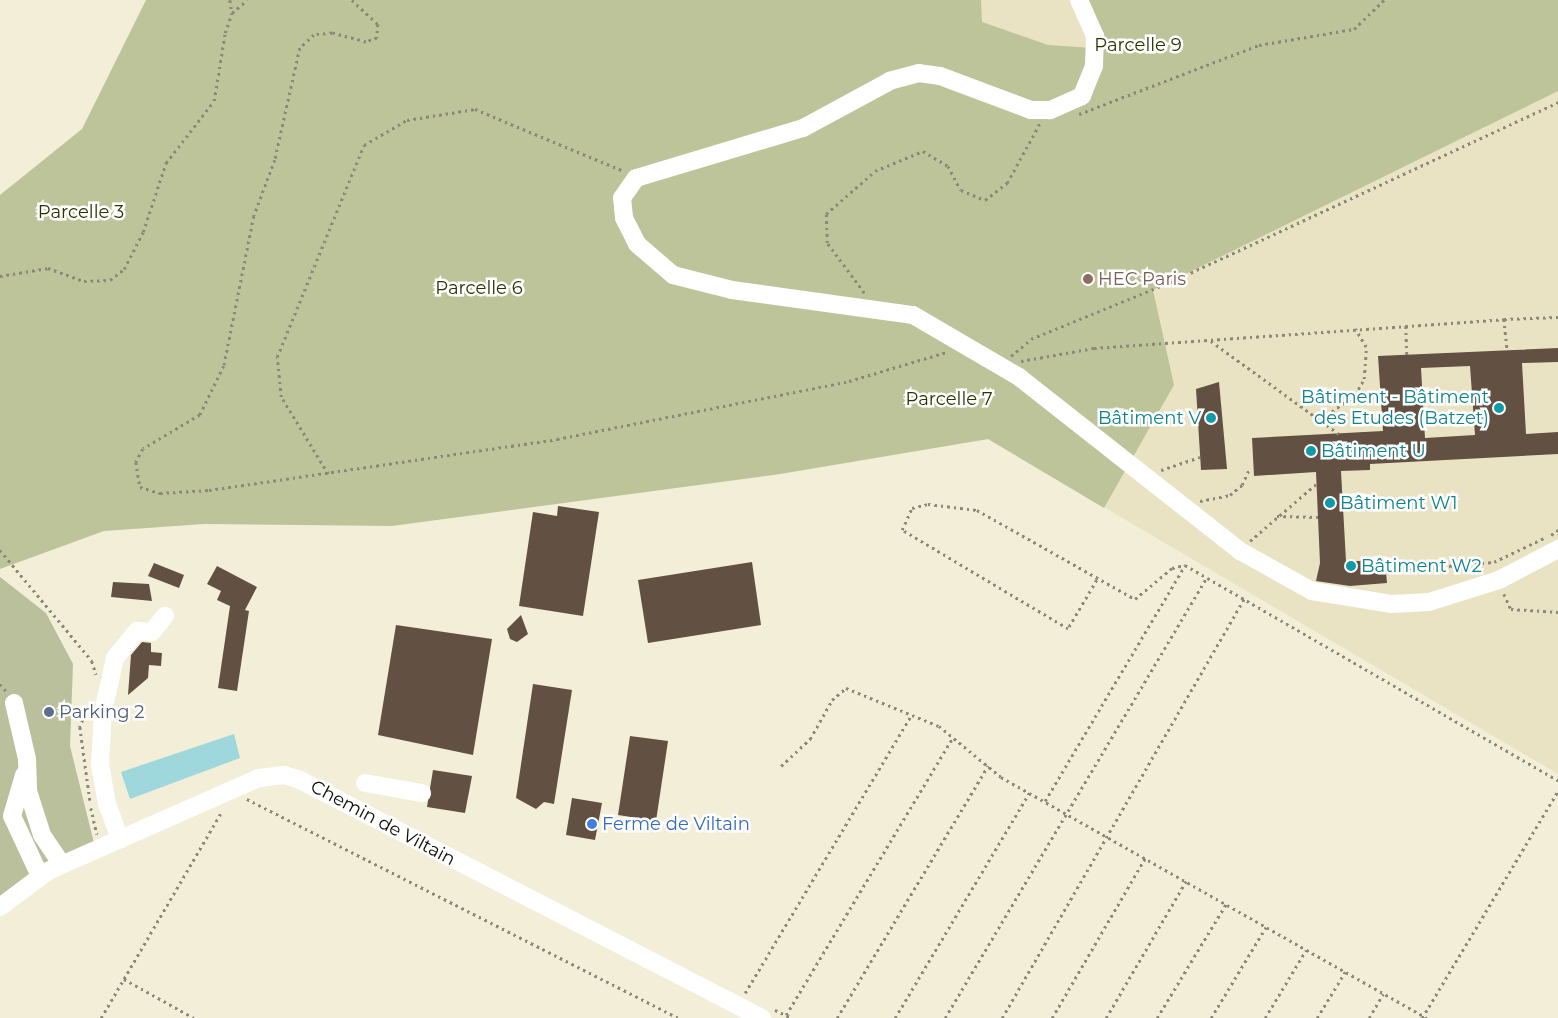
<!DOCTYPE html>
<meta charset="utf-8">
<style>
body{margin:0}
#map{position:relative;width:1558px;height:1018px;overflow:hidden;background:#f3eed7;font-family:Montserrat,sans-serif}
div>[style]{position:absolute}
.built>*{inset:0;background:#e9e3c4}
.green>*{inset:0;background:#b9c09b}
.forest>*{inset:0;background:#bdc49a}
.water>*{inset:0;background:#9ed7dc}
.building>*{inset:0;background:#625043}
.path>*{height:2.5px;margin-top:-1.25px;transform-origin:0;background:repeating-linear-gradient(90deg,#8c8879 0 2.5px,transparent 0 6.5px)}
.minor>*{height:18px;margin:-9px;padding:0 9px;transform-origin:9px;border-radius:9px;background:#fff}
.dots>*{width:14px;height:14px;translate:-50% -50%;box-sizing:border-box;border:2px solid #fff;border-radius:50%}
span{translate:-50% -50%;white-space:nowrap;text-align:center;line-height:1.15;-webkit-text-stroke:5px #fff;paint-order:stroke}
.park-label{font-size:18px;color:#2e3300}
.education-label{font-size:18px;color:#785e54}
.left{translate:0 -50%;text-align:left}
.culture-label{font-size:18px;color:#0d838f}
.right{translate:-100% -50%;text-align:right}
.service-label{font-size:18px;color:#4e5e75}
.street-label{font-size:18px;color:#0e0c05}
.shop-label{font-size:18px;color:#366cbe}
</style>
<div id="map">
<div class="built">
<div style="clip-path:polygon(580px 0,1558px 0,1558px 774px,988px 439px,780px 474px)"></div>
</div>
<div class="green">
<div style="clip-path:polygon(0 577px,46px 613px,73px 664px,70px 746px,94px 843px,0 907px)"></div>
</div>
<div class="forest">
<div style="clip-path:polygon(146px 0,981px 0,982px 22px,1048px 45px,1093px 48px,1075px 0,1558px 0,1558px 91px,1153px 290px,1174px 385px,1104px 508px,988px 439px,780px 474px,392px 526px,204px 524px,104px 531px,0 569px,0 195px,82px 129px)"></div>
</div>
<div class="water">
<div style="clip-path:polygon(234px 734px,240px 758px,130px 799px,121px 772px)"></div>
</div>
<div class="building">
<div style="clip-path:polygon(evenodd,1558px 348px,1558px 362px,1522px 363px,1526px 434px,1558px 432px,1558px 454px,1370px 464px,1370px 470px,1341px 471px,1346px 561px,1385px 561px,1387px 583px,1350px 586px,1316px 581px,1320px 563px,1316px 472px,1254px 476px,1252px 438px,1383px 431px,1378px 356px,1558px 348px,1470px 366px,1475px 435px,1425px 438px,1421px 368px,1470px 366px)"></div>
<div style="clip-path:polygon(1219px 382px,1227px 469px,1201px 470px,1196px 389px)"></div>
<div style="clip-path:polygon(558px 506px,599px 512px,583px 616px,519px 606px,533px 512px,557px 516px)"></div>
<div style="clip-path:polygon(752px 562px,761px 625px,648px 643px,638px 580px)"></div>
<div style="clip-path:polygon(154px 563px,184px 575px,179px 588px,148px 576px)"></div>
<div style="clip-path:polygon(217px 566px,257px 587px,245px 610px,249px 611px,237px 691px,218px 688px,230px 606px,217px 600px,221px 591px,207px 584px)"></div>
<div style="clip-path:polygon(113px 582px,149px 584px,152px 601px,111px 597px)"></div>
<div style="clip-path:polygon(521px 615px,528px 634px,517px 642px,510px 639px,507px 629px)"></div>
<div style="clip-path:polygon(396px 625px,492px 639px,473px 755px,378px 735px)"></div>
<div style="clip-path:polygon(142px 642px,151px 643px,151px 652px,162px 653px,161px 666px,149px 665px,148px 678px,128px 695px,131px 655px)"></div>
<div style="clip-path:polygon(533px 684px,572px 690px,554px 804px,544px 802px,536px 809px,516px 798px)"></div>
<div style="clip-path:polygon(630px 736px,668px 741px,656px 821px,618px 815px)"></div>
<div style="clip-path:polygon(433px 770px,472px 776px,465px 813px,427px 807px)"></div>
<div style="clip-path:polygon(572px 798px,602px 803px,595px 840px,566px 835px)"></div>
</div>
<div class="path">
<div style="left:230px;top:0;width:13px;rotate:81deg"></div>
<div style="left:352px;top:0;width:35px;rotate:43deg"></div>
<div style="left:378px;top:24px;width:14px;rotate:94deg"></div>
<div style="left:377px;top:38px;width:12px;rotate:160deg"></div>
<div style="left:366px;top:42px;width:35px;rotate:-165deg"></div>
<div style="left:332px;top:33px;width:18px;rotate:174deg"></div>
<div style="left:314px;top:35px;width:19px;rotate:137deg"></div>
<div style="left:300px;top:48px;width:115px;rotate:102.6deg"></div>
<div style="left:275px;top:160px;width:60px;rotate:110.6deg"></div>
<div style="left:254px;top:216px;width:153px;rotate:101.3deg"></div>
<div style="left:224px;top:366px;width:55px;rotate:116.1deg"></div>
<div style="left:200px;top:415px;width:66px;rotate:149.2deg"></div>
<div style="left:143px;top:449px;width:15px;rotate:118deg"></div>
<div style="left:136px;top:462px;width:25px;rotate:81deg"></div>
<div style="left:140px;top:487px;width:21px;rotate:17deg"></div>
<div style="left:160px;top:493px;width:49px;rotate:-3.5deg"></div>
<div style="left:209px;top:490px;width:352px;rotate:-8.3deg"></div>
<div style="left:557px;top:439px;width:298px;rotate:-11.2deg"></div>
<div style="left:849px;top:381px;width:102px;rotate:-16.5deg"></div>
<div style="left:1079px;top:114px;width:193px;rotate:-21deg"></div>
<div style="left:1259px;top:45px;width:96px;rotate:-9.6deg"></div>
<div style="left:1354px;top:29px;width:42px;rotate:-44deg"></div>
<div style="left:0;top:276px;width:49px;rotate:-9.5deg"></div>
<div style="left:48px;top:268px;width:38px;rotate:20deg"></div>
<div style="left:84px;top:281px;width:26px;rotate:-2deg"></div>
<div style="left:110px;top:280px;width:18px;rotate:-38deg"></div>
<div style="left:124px;top:269px;width:42px;rotate:-62.8deg"></div>
<div style="left:143px;top:232px;width:73px;rotate:-71.6deg"></div>
<div style="left:166px;top:163px;width:78px;rotate:-52.3deg"></div>
<div style="left:214px;top:101px;width:69px;rotate:-80.8deg"></div>
<div style="left:225px;top:33px;width:21px;rotate:-71deg"></div>
<div style="left:232px;top:13px;width:20px;rotate:-41deg"></div>
<div style="left:864px;top:293px;width:62px;rotate:-126.5deg"></div>
<div style="left:827px;top:243px;width:29px;rotate:-92deg"></div>
<div style="left:826px;top:214px;width:65px;rotate:-41.3deg"></div>
<div style="left:875px;top:171px;width:52px;rotate:-22.6deg"></div>
<div style="left:923px;top:151px;width:29px;rotate:31deg"></div>
<div style="left:948px;top:166px;width:27px;rotate:62deg"></div>
<div style="left:961px;top:190px;width:26px;rotate:23deg"></div>
<div style="left:985px;top:200px;width:28px;rotate:-38deg"></div>
<div style="left:1007px;top:183px;width:68px;rotate:-61.2deg"></div>
<div style="left:1504px;top:319px;width:54px;rotate:-2.1deg"></div>
<div style="left:1406px;top:326px;width:29px;rotate:88deg"></div>
<div style="left:1211px;top:341px;width:158px;rotate:36deg"></div>
<div style="left:1011px;top:356px;width:26px;rotate:-40deg"></div>
<div style="left:1031px;top:339px;width:153px;rotate:-22.2deg"></div>
<div style="left:1173px;top:281px;width:425px;rotate:-24.9deg"></div>
<div style="left:1021px;top:361px;width:74px;rotate:-10.1deg"></div>
<div style="left:1094px;top:348px;width:411px;rotate:-4deg"></div>
<div style="left:1504px;top:319px;width:31px;rotate:84deg"></div>
<div style="left:1321px;top:419px;width:42px;rotate:-35.2deg"></div>
<div style="left:1355px;top:395px;width:18px;rotate:-61deg"></div>
<div style="left:1364px;top:379px;width:32px;rotate:-86deg"></div>
<div style="left:1366px;top:347px;width:21px;rotate:-121deg"></div>
<div style="left:1161px;top:470px;width:41px;rotate:-18.4deg"></div>
<div style="left:328px;top:474px;width:90px;rotate:-121.4deg"></div>
<div style="left:281px;top:397px;width:40px;rotate:-95.7deg"></div>
<div style="left:277px;top:357px;width:229px;rotate:-67.7deg"></div>
<div style="left:364px;top:145px;width:50px;rotate:-30.2deg"></div>
<div style="left:407px;top:120px;width:69px;rotate:-9.2deg"></div>
<div style="left:475px;top:109px;width:161px;rotate:22.6deg"></div>
<div style="left:1200px;top:501px;width:31px;rotate:-11deg"></div>
<div style="left:1230px;top:495px;width:16px;rotate:-40deg"></div>
<div style="left:1242px;top:485px;width:17px;rotate:-66deg"></div>
<div style="left:1277px;top:516px;width:41px;rotate:1.4deg"></div>
<div style="left:1551px;top:535px;width:9px;rotate:-36deg"></div>
<div style="left:1250px;top:541px;width:87px;rotate:-40.8deg"></div>
<div style="left:0;top:550px;width:144px;rotate:50.3deg"></div>
<div style="left:92px;top:661px;width:14px;rotate:73deg"></div>
<div style="left:1391px;top:571px;width:103px;rotate:-5deg"></div>
<div style="left:1494px;top:562px;width:55px;rotate:-25.6deg"></div>
<div style="left:1097px;top:580px;width:57px;rotate:120.6deg"></div>
<div style="left:1068px;top:629px;width:193px;rotate:-149.2deg"></div>
<div style="left:902px;top:530px;width:24px;rotate:-66deg"></div>
<div style="left:912px;top:508px;width:16px;rotate:-14deg"></div>
<div style="left:928px;top:504px;width:49px;rotate:7deg"></div>
<div style="left:977px;top:510px;width:181px;rotate:29.4deg"></div>
<div style="left:1135px;top:599px;width:48px;rotate:-40deg"></div>
<div style="left:1172px;top:568px;width:13px;rotate:-13deg"></div>
<div style="left:1185px;top:565px;width:431px;rotate:30deg"></div>
<div style="left:1504px;top:594px;width:17px;rotate:65deg"></div>
<div style="left:1511px;top:609px;width:47px;rotate:3.7deg"></div>
<div style="left:0;top:684px;width:9px;rotate:49deg"></div>
<div style="left:88px;top:708px;width:21px;rotate:113deg"></div>
<div style="left:80px;top:727px;width:74px;rotate:82.2deg"></div>
<div style="left:781px;top:766px;width:40px;rotate:-43deg"></div>
<div style="left:810px;top:739px;width:45px;rotate:-60.6deg"></div>
<div style="left:832px;top:700px;width:18px;rotate:-41deg"></div>
<div style="left:846px;top:688px;width:100px;rotate:22.2deg"></div>
<div style="left:939px;top:726px;width:80px;rotate:39.4deg"></div>
<div style="left:1001px;top:777px;width:489px;rotate:29.5deg"></div>
<div style="left:247px;top:799px;width:483px;rotate:26.9deg"></div>
<div style="left:1045px;top:801px;width:274px;rotate:-59.3deg"></div>
<div style="left:91px;top:808px;width:27px;rotate:77deg"></div>
<div style="left:124px;top:979px;width:80px;rotate:29.1deg"></div>
<div style="left:745px;top:993px;width:323px;rotate:-59.1deg"></div>
<div style="left:775px;top:1010px;width:19px;rotate:25deg"></div>
<div style="left:786px;top:1015px;width:324px;rotate:-59deg"></div>
<div style="left:101px;top:1018px;width:240px;rotate:-59.7deg"></div>
<div style="left:837px;top:1018px;width:294px;rotate:-59.1deg"></div>
<div style="left:895px;top:1018px;width:262px;rotate:-59.2deg"></div>
<div style="left:945px;top:1018px;width:513px;rotate:-59.29deg"></div>
<div style="left:1002px;top:1018px;width:484px;rotate:-60deg"></div>
<div style="left:1052px;top:1018px;width:185px;rotate:-59.8deg"></div>
<div style="left:1106px;top:1018px;width:159px;rotate:-59.7deg"></div>
<div style="left:1157px;top:1018px;width:133px;rotate:-58.8deg"></div>
<div style="left:1211px;top:1018px;width:106px;rotate:-58.9deg"></div>
<div style="left:1265px;top:1018px;width:79px;rotate:-58.9deg"></div>
<div style="left:1317px;top:1018px;width:54px;rotate:-58.7deg"></div>
<div style="left:1369px;top:1018px;width:28px;rotate:-60deg"></div>
<div style="left:1422px;top:1018px;width:265px;rotate:-59.1deg"></div>
</div>
<div class="minor">
<div style="left:1079px;top:0;width:39px;rotate:66deg"></div>
<div style="left:1095px;top:36px;width:30px;rotate:92deg"></div>
<div style="left:1094px;top:66px;width:32px;rotate:112deg"></div>
<div style="left:1082px;top:96px;width:35px;rotate:156deg"></div>
<div style="left:1050px;top:110px;width:19px;rotate:180deg"></div>
<div style="left:1031px;top:110px;width:97px;rotate:-159.5deg"></div>
<div style="left:940px;top:76px;width:21px;rotate:-172deg"></div>
<div style="left:919px;top:73px;width:30px;rotate:165deg"></div>
<div style="left:890px;top:81px;width:99px;rotate:151.6deg"></div>
<div style="left:803px;top:128px;width:174px;rotate:163.3deg"></div>
<div style="left:636px;top:178px;width:24px;rotate:125deg"></div>
<div style="left:622px;top:198px;width:20px;rotate:84deg"></div>
<div style="left:624px;top:218px;width:29px;rotate:63deg"></div>
<div style="left:637px;top:244px;width:48px;rotate:40.7deg"></div>
<div style="left:673px;top:275px;width:61px;rotate:14.3deg"></div>
<div style="left:732px;top:290px;width:183px;rotate:7.9deg"></div>
<div style="left:913px;top:315px;width:123px;rotate:30.3deg"></div>
<div style="left:1019px;top:377px;width:281px;rotate:38.2deg"></div>
<div style="left:1240px;top:551px;width:82px;rotate:29.1deg"></div>
<div style="left:1312px;top:591px;width:80px;rotate:9.3deg"></div>
<div style="left:1391px;top:604px;width:38px;rotate:-3deg"></div>
<div style="left:1429px;top:602px;width:73px;rotate:-17.4deg"></div>
<div style="left:1499px;top:580px;width:67px;rotate:-27.7deg"></div>
<div style="left:14px;top:703px;width:57px;rotate:76.9deg"></div>
<div style="left:27px;top:759px;width:32px;rotate:88deg"></div>
<div style="left:28px;top:791px;width:46px;rotate:72.3deg"></div>
<div style="left:42px;top:835px;width:36px;rotate:56deg"></div>
<div style="left:24px;top:775px;width:43px;rotate:106.3deg"></div>
<div style="left:12px;top:816px;width:66px;rotate:65deg"></div>
<div style="left:365px;top:783px;width:58px;rotate:10deg"></div>
<div style="left:120px;top:839px;width:37px;rotate:-110deg"></div>
<div style="left:107px;top:804px;width:40px;rotate:-100deg"></div>
<div style="left:100px;top:765px;width:53px;rotate:-86.8deg"></div>
<div style="left:103px;top:712px;width:55px;rotate:-77.5deg"></div>
<div style="left:115px;top:658px;width:35px;rotate:-51deg"></div>
<div style="left:137px;top:631px;width:15px;rotate:4deg"></div>
<div style="left:152px;top:632px;width:21px;rotate:-51deg"></div>
<div style="left:0;top:907px;width:60px;rotate:-36.9deg"></div>
<div style="left:48px;top:871px;width:231px;rotate:-23.8deg"></div>
<div style="left:259px;top:778px;width:25px;rotate:-7deg"></div>
<div style="left:284px;top:775px;width:17px;rotate:17deg"></div>
<div style="left:300px;top:780px;width:520px;rotate:27.26deg"></div>
</div>
<div class="dots">
<div style="left:1088px;top:279px;background:#8d6e63"></div>
<div style="left:1499px;top:408px;background:#0f9aa8"></div>
<div style="left:1211px;top:418px;background:#0f9aa8"></div>
<div style="left:1311px;top:451px;background:#0f9aa8"></div>
<div style="left:1330px;top:503px;background:#0f9aa8"></div>
<div style="left:1351px;top:566px;background:#0f9aa8"></div>
<div style="left:49px;top:712px;background:#5c6f8a"></div>
<div style="left:592px;top:824px;background:#3f7fe0"></div>
</div>
<div class="park-label">
<span style="left:1138px;top:45px">Parcelle 9</span>
<span style="left:81px;top:212px">Parcelle 3</span>
<span style="left:479px;top:288px">Parcelle 6</span>
<span style="left:949px;top:399px">Parcelle 7</span>
</div>
<div class="education-label">
<span class="left" style="left:1098px;top:279px">HEC Paris</span>
</div>
<div class="culture-label">
<span class="right" style="left:1489px;top:408px">Bâtiment - Bâtiment<br>des Etudes (Batzet)</span>
<span class="right" style="left:1201px;top:418px">Bâtiment V</span>
<span class="left" style="left:1321px;top:451px">Bâtiment U</span>
<span class="left" style="left:1340px;top:503px">Bâtiment W1</span>
<span class="left" style="left:1361px;top:566px">Bâtiment W2</span>
</div>
<div class="service-label">
<span class="left" style="left:59px;top:712px">Parking 2</span>
</div>
<div class="street-label">
<span style="left:383px;top:823px;rotate:28deg">Chemin de Viltain</span>
</div>
<div class="shop-label">
<span class="left" style="left:602px;top:824px">Ferme de Viltain</span>
</div>
</div>
